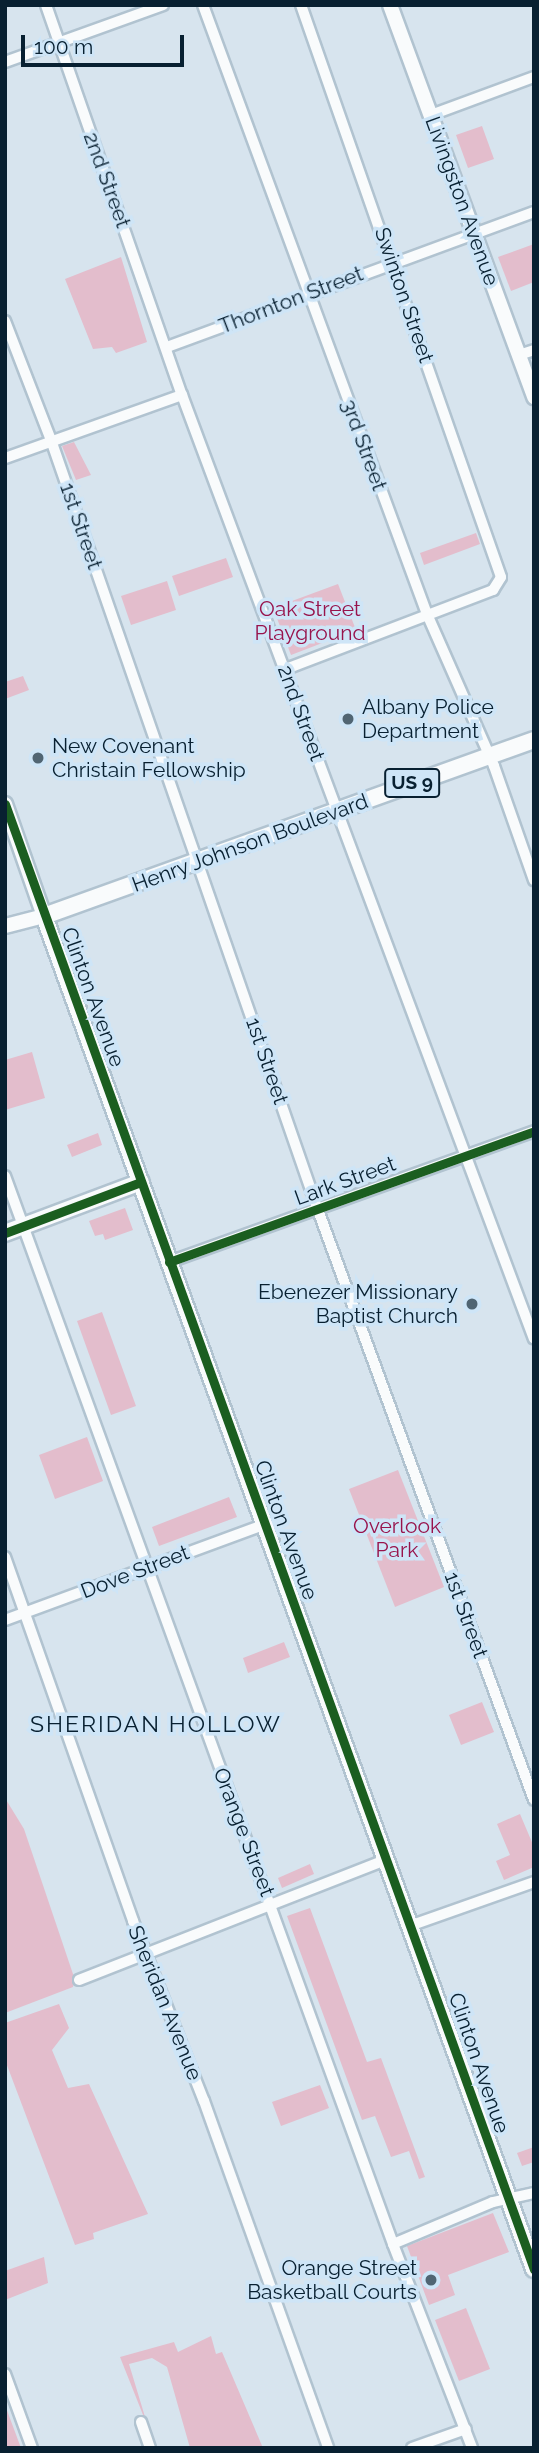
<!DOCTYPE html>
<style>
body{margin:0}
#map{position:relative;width:539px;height:2453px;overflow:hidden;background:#d7e4ee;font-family:Raleway,sans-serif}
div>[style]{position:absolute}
.green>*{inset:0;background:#e3bdcc}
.roads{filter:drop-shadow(2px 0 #b1c3d0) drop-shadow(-2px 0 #b1c3d0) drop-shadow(0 2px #b1c3d0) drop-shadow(0 -2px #b1c3d0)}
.street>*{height:10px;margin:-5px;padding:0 5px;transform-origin:5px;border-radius:5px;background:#f9fbfc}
.secondary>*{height:14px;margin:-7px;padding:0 7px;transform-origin:7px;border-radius:7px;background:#f9fbfc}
.primary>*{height:16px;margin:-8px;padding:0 8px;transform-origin:8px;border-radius:8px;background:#f9fbfc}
.cycleway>*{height:9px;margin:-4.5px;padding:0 4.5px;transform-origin:4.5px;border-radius:4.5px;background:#1b5e20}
.dots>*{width:19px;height:19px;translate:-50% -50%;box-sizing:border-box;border:4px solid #cee5f7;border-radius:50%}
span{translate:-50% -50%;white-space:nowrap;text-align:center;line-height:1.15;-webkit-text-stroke:7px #cee5f7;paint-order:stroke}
.shield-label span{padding:2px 5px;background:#cee5f7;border:2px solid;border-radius:5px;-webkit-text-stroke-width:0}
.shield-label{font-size:19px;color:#082031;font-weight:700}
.street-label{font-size:21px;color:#082031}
.park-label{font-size:21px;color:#98144c}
.poi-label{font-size:21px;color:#082031}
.left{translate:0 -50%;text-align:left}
.right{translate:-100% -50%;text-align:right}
.neighbourhood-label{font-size:23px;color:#082031;letter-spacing:2px}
.frame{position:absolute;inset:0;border:7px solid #082031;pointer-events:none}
.scale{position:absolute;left:21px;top:35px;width:163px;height:32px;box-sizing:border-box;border:4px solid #082031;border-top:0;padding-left:9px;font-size:21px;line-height:24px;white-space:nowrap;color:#082031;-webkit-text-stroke:5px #cee5f7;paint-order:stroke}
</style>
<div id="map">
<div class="green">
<div style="clip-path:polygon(482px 126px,494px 159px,468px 168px,456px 135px)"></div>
<div style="clip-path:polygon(534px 244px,534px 282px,511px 291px,498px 257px)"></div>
<div style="clip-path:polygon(121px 257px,147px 342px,116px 353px,112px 347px,93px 349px,65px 279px)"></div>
<div style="clip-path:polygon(74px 442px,91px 475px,76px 480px,62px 446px)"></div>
<div style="clip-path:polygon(476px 533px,480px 544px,424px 565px,420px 553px)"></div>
<div style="clip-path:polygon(226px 558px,233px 577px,179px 596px,172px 576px)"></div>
<div style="clip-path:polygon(167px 581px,176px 610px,131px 625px,121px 596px)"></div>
<div style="clip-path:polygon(338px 584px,356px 630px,291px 655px,273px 608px)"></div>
<div style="clip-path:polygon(23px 676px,29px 690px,5px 699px,5px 682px)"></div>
<div style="clip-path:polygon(32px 1052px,45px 1098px,5px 1110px,5px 1060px)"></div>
<div style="clip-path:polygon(98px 1133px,102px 1145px,72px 1157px,67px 1145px)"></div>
<div style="clip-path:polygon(125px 1208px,133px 1230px,105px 1240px,103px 1234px,95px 1236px,89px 1221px)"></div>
<div style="clip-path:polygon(102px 1312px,136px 1406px,111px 1415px,77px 1321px)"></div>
<div style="clip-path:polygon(87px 1437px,103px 1481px,55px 1499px,39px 1455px)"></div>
<div style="clip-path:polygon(398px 1470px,444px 1587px,395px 1607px,349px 1489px)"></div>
<div style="clip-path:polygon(229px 1497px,237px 1517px,159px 1546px,152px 1527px)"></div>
<div style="clip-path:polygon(284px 1642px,290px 1657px,248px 1673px,243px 1658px)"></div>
<div style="clip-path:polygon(482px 1702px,494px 1732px,461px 1745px,449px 1715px)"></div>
<div style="clip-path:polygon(5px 1798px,24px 1829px,74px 1977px,73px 1987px,5px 2013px)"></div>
<div style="clip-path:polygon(520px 1814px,534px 1847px,534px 1867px,504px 1880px,496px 1861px,510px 1855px,497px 1824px)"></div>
<div style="clip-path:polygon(310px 1864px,314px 1874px,282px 1888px,278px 1878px)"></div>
<div style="clip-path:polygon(310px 1908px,367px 2062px,381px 2058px,425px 2177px,419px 2179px,409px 2151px,391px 2157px,375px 2116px,362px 2120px,287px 1916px)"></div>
<div style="clip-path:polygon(59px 2004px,69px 2028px,52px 2050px,68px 2088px,89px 2084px,148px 2214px,93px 2233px,94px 2239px,75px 2245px,5px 2060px,5px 2023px)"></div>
<div style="clip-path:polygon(320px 2085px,329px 2108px,281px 2126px,272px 2102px)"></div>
<div style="clip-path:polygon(534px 2147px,534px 2162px,522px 2166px,517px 2153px)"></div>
<div style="clip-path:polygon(493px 2213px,509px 2252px,448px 2275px,455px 2295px,429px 2305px,407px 2246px)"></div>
<div style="clip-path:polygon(44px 2257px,48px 2283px,5px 2300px,5px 2271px)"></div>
<div style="clip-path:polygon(466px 2308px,490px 2369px,459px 2381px,435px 2320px)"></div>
<div style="clip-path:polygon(211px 2336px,216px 2354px,222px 2352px,263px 2448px,190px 2448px,167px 2367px,152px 2358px,129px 2364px,149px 2430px,120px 2357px,174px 2342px,178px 2352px)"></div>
<div style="clip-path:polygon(5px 2405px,21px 2448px,5px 2448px)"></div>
</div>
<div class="roads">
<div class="street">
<div style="left:46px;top:5px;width:413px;rotate:70.8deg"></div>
<div style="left:182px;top:395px;width:1007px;rotate:69.55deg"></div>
<div style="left:203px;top:5px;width:649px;rotate:69.81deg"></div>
<div style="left:427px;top:614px;width:166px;rotate:66.2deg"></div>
<div style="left:494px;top:766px;width:121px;rotate:70.7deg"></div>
<div style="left:5px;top:62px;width:168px;rotate:-19.8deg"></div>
<div style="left:431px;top:115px;width:110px;rotate:-20.3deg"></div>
<div style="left:5px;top:321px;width:128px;rotate:68.9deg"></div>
<div style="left:51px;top:440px;width:815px;rotate:70.88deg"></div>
<div style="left:318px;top:1210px;width:628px;rotate:69.89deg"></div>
<div style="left:167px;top:347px;width:391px;rotate:-20.2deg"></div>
<div style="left:519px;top:355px;width:16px;rotate:-18deg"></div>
<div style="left:5px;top:458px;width:188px;rotate:-19.6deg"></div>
<div style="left:286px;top:669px;width:222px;rotate:-20.9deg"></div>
<div style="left:493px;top:590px;width:15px;rotate:-58deg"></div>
<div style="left:501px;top:577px;width:606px;rotate:-109.27deg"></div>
<div style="left:5px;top:1176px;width:1136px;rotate:70.03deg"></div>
<div style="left:393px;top:2244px;width:219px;rotate:68.8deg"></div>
<div style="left:169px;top:1262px;width:388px;rotate:-19.7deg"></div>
<div style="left:5px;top:1557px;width:386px;rotate:70.6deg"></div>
<div style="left:133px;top:1921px;width:193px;rotate:68.5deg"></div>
<div style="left:204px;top:2101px;width:368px;rotate:70.3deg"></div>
<div style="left:5px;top:1620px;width:278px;rotate:-20.2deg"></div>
<div style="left:412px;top:1925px;width:129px;rotate:-19.4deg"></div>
<div style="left:79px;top:1980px;width:331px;rotate:-21.4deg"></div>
<div style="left:393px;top:2244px;width:108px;rotate:-22.8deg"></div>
<div style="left:493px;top:2202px;width:42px;rotate:-12.4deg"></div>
<div style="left:5px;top:2374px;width:79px;rotate:70deg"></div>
<div style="left:141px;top:2422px;width:28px;rotate:71deg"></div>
<div style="left:412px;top:2448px;width:57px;rotate:-19.4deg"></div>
</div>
<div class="secondary">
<div style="left:390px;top:5px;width:418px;rotate:69.8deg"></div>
<div style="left:5px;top:804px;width:119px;rotate:70.8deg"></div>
<div style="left:44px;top:916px;width:40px;rotate:165.6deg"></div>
</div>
<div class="primary">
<div style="left:534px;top:740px;width:521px;rotate:160.24deg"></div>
<div style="left:44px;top:916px;width:1439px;rotate:70.09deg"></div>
<div style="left:5px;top:1233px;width:145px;rotate:-20.6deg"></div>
</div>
</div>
<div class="cycleway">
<div style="left:5px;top:804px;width:1558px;rotate:70.15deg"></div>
<div style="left:5px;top:1233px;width:145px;rotate:-20.6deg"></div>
<div style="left:169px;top:1262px;width:388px;rotate:-19.7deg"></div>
</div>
<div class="dots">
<div style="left:348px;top:719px;background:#506573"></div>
<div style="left:38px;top:758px;background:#506573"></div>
<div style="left:472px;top:1304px;background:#506573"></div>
<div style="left:431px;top:2280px;background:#506573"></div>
</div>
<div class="shield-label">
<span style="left:412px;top:783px">US 9</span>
</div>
<div class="street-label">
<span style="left:107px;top:180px;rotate:70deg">2nd Street</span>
<span style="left:462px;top:201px;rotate:70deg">Livingston Avenue</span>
<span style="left:404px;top:295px;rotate:71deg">Swinton Street</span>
<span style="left:291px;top:300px;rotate:-21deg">Thornton Street</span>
<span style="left:364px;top:445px;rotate:70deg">3rd Street</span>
<span style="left:81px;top:526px;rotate:71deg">1st Street</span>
<span style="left:301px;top:713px;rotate:70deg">2nd Street</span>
<span style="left:250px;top:843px;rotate:-20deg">Henry Johnson Boulevard</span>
<span style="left:93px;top:997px;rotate:70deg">Clinton Avenue</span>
<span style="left:267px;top:1061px;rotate:71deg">1st Street</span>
<span style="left:345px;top:1181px;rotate:-20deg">Lark Street</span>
<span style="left:286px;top:1530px;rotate:70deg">Clinton Avenue</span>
<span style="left:135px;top:1572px;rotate:-21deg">Dove Street</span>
<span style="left:466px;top:1615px;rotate:70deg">1st Street</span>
<span style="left:244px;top:1832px;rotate:69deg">Orange Street</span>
<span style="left:165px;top:2003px;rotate:68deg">Sheridan Avenue</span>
<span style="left:479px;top:2063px;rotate:71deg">Clinton Avenue</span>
</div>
<div class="park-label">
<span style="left:310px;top:621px">Oak Street<br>Playground</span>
<span style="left:397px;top:1538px">Overlook<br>Park</span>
</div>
<div class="poi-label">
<span class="left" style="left:362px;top:719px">Albany Police<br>Department</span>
<span class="left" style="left:52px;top:758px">New Covenant<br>Christain Fellowship</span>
<span class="right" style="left:458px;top:1304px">Ebenezer Missionary<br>Baptist Church</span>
<span class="right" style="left:417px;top:2280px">Orange Street<br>Basketball Courts</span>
</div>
<div class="neighbourhood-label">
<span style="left:156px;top:1724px">SHERIDAN HOLLOW</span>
</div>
<div class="frame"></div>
<div class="scale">100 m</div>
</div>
